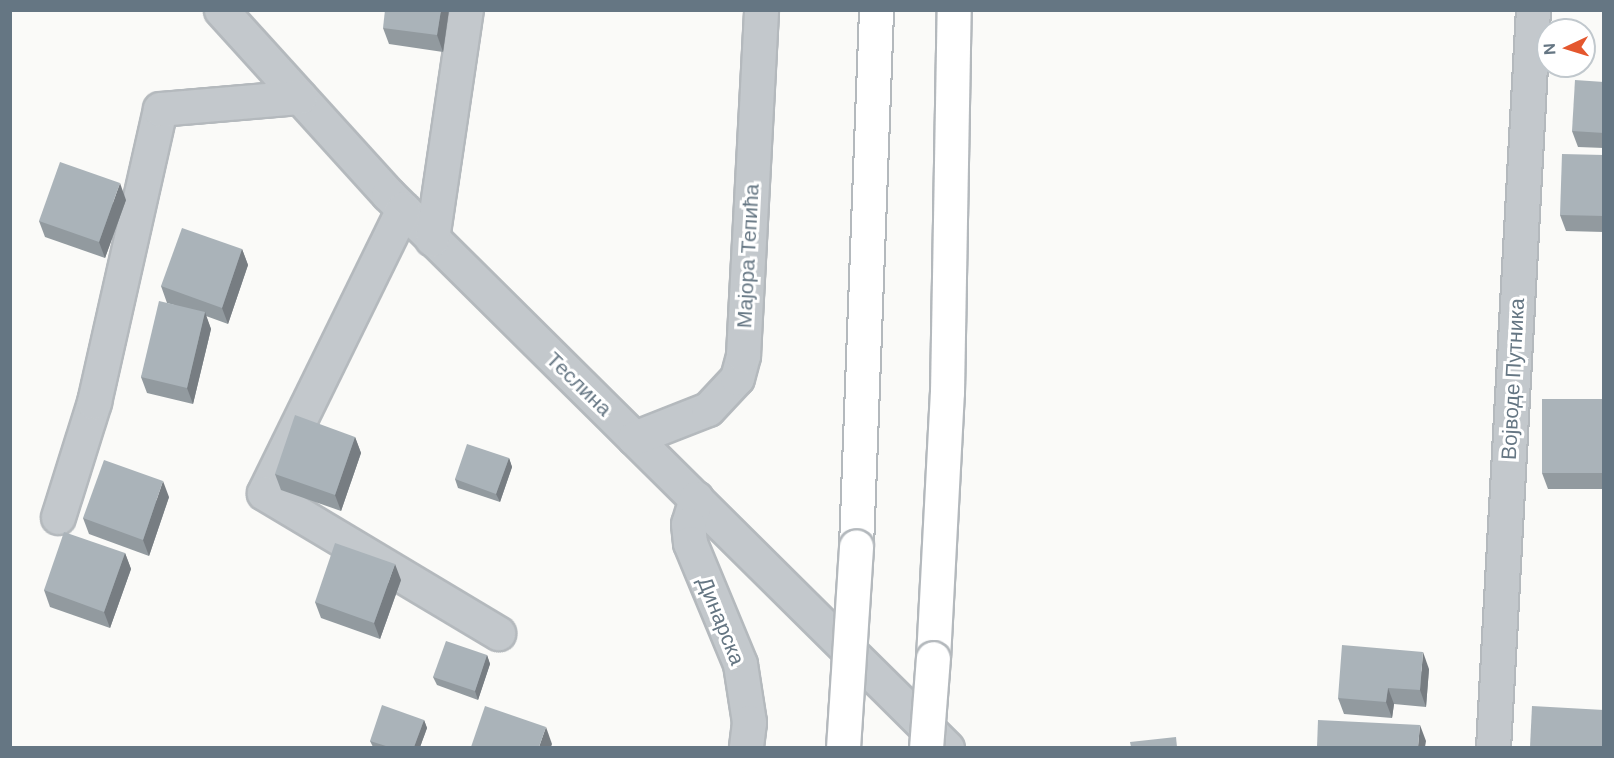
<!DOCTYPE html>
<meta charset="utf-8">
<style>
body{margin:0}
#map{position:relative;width:1614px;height:758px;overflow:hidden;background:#fafaf8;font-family:"DM Sans",sans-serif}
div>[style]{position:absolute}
.roads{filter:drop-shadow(2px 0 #b4b9bd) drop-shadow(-2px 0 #b4b9bd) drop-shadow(0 2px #b4b9bd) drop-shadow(0 -2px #b4b9bd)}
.minor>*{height:33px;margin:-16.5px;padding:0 16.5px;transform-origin:16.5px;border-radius:16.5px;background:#c3c8cc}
.highway>*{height:33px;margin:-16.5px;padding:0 16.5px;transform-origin:16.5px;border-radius:16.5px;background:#fff}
.bridges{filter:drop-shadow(2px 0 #b4b9bd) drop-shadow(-2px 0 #b4b9bd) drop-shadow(0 2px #b4b9bd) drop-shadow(0 -2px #b4b9bd)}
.highway-bridge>*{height:33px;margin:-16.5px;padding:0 16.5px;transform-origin:16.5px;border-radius:16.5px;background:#fff}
.wall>*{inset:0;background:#929a9f}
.shaded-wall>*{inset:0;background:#777d82}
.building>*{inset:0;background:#aab3b9}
span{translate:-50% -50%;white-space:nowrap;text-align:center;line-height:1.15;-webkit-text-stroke:6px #fff;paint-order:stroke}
.street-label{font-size:21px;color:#657683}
.frame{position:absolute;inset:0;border:12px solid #657683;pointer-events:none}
.north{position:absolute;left:1536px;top:18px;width:60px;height:60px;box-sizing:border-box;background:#fff;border:2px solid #c1c8cd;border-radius:50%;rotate:266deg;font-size:16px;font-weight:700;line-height:24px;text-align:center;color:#657683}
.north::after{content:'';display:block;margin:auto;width:21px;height:27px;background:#e4572e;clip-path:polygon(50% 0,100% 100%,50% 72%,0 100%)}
</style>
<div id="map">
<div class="roads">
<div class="minor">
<div style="left:221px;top:10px;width:248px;rotate:47.8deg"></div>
<div style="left:388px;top:194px;width:787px;rotate:44.74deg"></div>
<div style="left:403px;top:209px;width:316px;rotate:116.1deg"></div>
<div style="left:264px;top:493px;width:273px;rotate:30.9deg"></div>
<div style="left:432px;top:239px;width:232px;rotate:-81.6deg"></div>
<div style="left:634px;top:438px;width:79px;rotate:-21.4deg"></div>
<div style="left:708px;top:409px;width:42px;rotate:-46.9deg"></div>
<div style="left:737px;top:378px;width:24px;rotate:-75deg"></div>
<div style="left:743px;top:355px;width:345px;rotate:-87deg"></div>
<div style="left:696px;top:498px;width:27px;rotate:107deg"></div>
<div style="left:688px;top:524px;width:19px;rotate:84deg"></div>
<div style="left:690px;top:543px;width:131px;rotate:67.5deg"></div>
<div style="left:740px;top:664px;width:59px;rotate:81.2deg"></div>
<div style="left:749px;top:722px;width:26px;rotate:97deg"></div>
<div style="left:58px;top:517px;width:121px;rotate:-72.6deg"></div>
<div style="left:94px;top:402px;width:300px;rotate:-77.3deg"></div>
<div style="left:160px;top:109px;width:140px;rotate:-4.9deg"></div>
<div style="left:1493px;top:748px;width:739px;rotate:-86.9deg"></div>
</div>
<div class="highway">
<div style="left:856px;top:546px;width:536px;rotate:-87.86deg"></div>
<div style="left:933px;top:658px;width:266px;rotate:-87deg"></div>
<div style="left:947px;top:392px;width:382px;rotate:-89deg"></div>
</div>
</div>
<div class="bridges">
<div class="highway-bridge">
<div style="left:843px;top:748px;width:202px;rotate:-86.3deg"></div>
<div style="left:926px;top:748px;width:90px;rotate:-85.6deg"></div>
</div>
</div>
<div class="wall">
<div style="clip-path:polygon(449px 10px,443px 52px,389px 44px,383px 28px)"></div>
<div style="clip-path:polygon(1604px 82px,1604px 148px,1578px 147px,1572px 131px)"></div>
<div style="clip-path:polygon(1604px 155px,1604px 232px,1566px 231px,1560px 215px)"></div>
<div style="clip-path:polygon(126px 200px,105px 258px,45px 237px,39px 221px)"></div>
<div style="clip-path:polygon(242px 249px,248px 265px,228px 324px,206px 316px,211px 329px,193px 404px,147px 393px,141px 377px,174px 305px,167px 303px,161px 286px)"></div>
<div style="clip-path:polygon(1604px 399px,1604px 489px,1548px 489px,1542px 473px)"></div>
<div style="clip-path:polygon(355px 437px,361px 453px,341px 511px,281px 490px,275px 474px)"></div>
<div style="clip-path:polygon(509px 458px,512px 467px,500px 502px,458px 488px,455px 479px)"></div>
<div style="clip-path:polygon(169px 497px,149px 556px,89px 534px,83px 518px)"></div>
<div style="clip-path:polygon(125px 553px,131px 569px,110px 628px,50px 607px,44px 590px)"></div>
<div style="clip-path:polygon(401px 580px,380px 639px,321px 618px,315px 602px)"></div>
<div style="clip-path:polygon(487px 655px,490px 664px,478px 700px,437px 685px,433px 677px)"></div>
<div style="clip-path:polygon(1429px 669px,1426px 707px,1394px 704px,1392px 718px,1344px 714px,1338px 698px)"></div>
<div style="clip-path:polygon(424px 720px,427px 728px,420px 747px,373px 747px,370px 741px)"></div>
</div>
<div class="shaded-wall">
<div style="clip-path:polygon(441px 10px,449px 10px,443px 52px,437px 35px)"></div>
<div style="clip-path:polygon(120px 183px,126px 200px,105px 258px,99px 242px)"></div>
<div style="clip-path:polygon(242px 249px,248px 265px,228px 324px,222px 308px)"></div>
<div style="clip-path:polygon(205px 312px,211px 329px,193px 404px,187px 388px)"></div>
<div style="clip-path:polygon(355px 437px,361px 453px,341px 511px,335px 495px)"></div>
<div style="clip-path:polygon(509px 458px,512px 467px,500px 502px,496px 494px)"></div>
<div style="clip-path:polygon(163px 481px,169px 497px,149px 556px,143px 540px)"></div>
<div style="clip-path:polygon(125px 553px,131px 569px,110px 628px,104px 612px)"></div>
<div style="clip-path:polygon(395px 564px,401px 580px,380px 639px,374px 623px)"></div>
<div style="clip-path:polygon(1423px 652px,1429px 669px,1426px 707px,1420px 690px)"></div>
<div style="clip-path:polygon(487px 655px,490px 664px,478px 700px,475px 691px)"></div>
<div style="clip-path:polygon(1388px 688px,1394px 704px,1392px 718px,1386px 702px)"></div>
<div style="clip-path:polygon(424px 720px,427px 728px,420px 747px,414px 747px)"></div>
<div style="clip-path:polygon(1420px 725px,1426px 741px,1425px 747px,1418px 747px)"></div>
<div style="clip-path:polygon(546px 727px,552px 744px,551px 747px,539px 747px)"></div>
</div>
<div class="building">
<div style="clip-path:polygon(385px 10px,441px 10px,437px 35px,383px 28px)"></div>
<div style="clip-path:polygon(1575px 80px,1604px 82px,1604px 133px,1572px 131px)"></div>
<div style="clip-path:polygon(1562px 154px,1604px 155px,1604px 216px,1560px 215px)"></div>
<div style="clip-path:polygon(60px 162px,120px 183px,99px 242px,39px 221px)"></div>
<div style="clip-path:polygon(182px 228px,242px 249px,222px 308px,161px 286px)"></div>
<div style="clip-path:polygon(159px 301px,205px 312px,187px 388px,141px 377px)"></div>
<div style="clip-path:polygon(1542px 399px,1604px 399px,1604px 473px,1542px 473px)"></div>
<div style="clip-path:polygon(295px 415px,355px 437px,335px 495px,275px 474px)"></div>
<div style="clip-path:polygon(467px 444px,509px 458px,496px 494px,455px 479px)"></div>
<div style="clip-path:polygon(104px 460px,163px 481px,143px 540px,83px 518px)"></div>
<div style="clip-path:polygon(64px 532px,125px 553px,104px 612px,44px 590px)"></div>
<div style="clip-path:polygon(335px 543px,395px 564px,374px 623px,315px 602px)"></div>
<div style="clip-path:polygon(446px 641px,487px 655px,475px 691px,433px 677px)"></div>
<div style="clip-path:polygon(1342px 645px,1423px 652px,1420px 690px,1388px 688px,1386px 702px,1338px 698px)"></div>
<div style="clip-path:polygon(382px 705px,424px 720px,414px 747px,389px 747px,370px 741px)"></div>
<div style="clip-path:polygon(485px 706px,546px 727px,539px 747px,471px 747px)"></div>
<div style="clip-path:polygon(1532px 706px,1604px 710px,1604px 747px,1530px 747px)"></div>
<div style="clip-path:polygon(1318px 720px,1420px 725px,1418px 747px,1317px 747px)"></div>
<div style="clip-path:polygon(1176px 737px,1177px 747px,1131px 747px,1130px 742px)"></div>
</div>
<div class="street-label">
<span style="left:748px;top:256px;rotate:-87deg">Мајора Тепића</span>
<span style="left:1513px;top:379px;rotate:-87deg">Војводе Путника</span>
<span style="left:579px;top:384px;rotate:44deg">Теслина</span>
<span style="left:721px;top:621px;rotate:68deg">Динарска</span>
</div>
<div class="frame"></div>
<div class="north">N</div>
</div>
